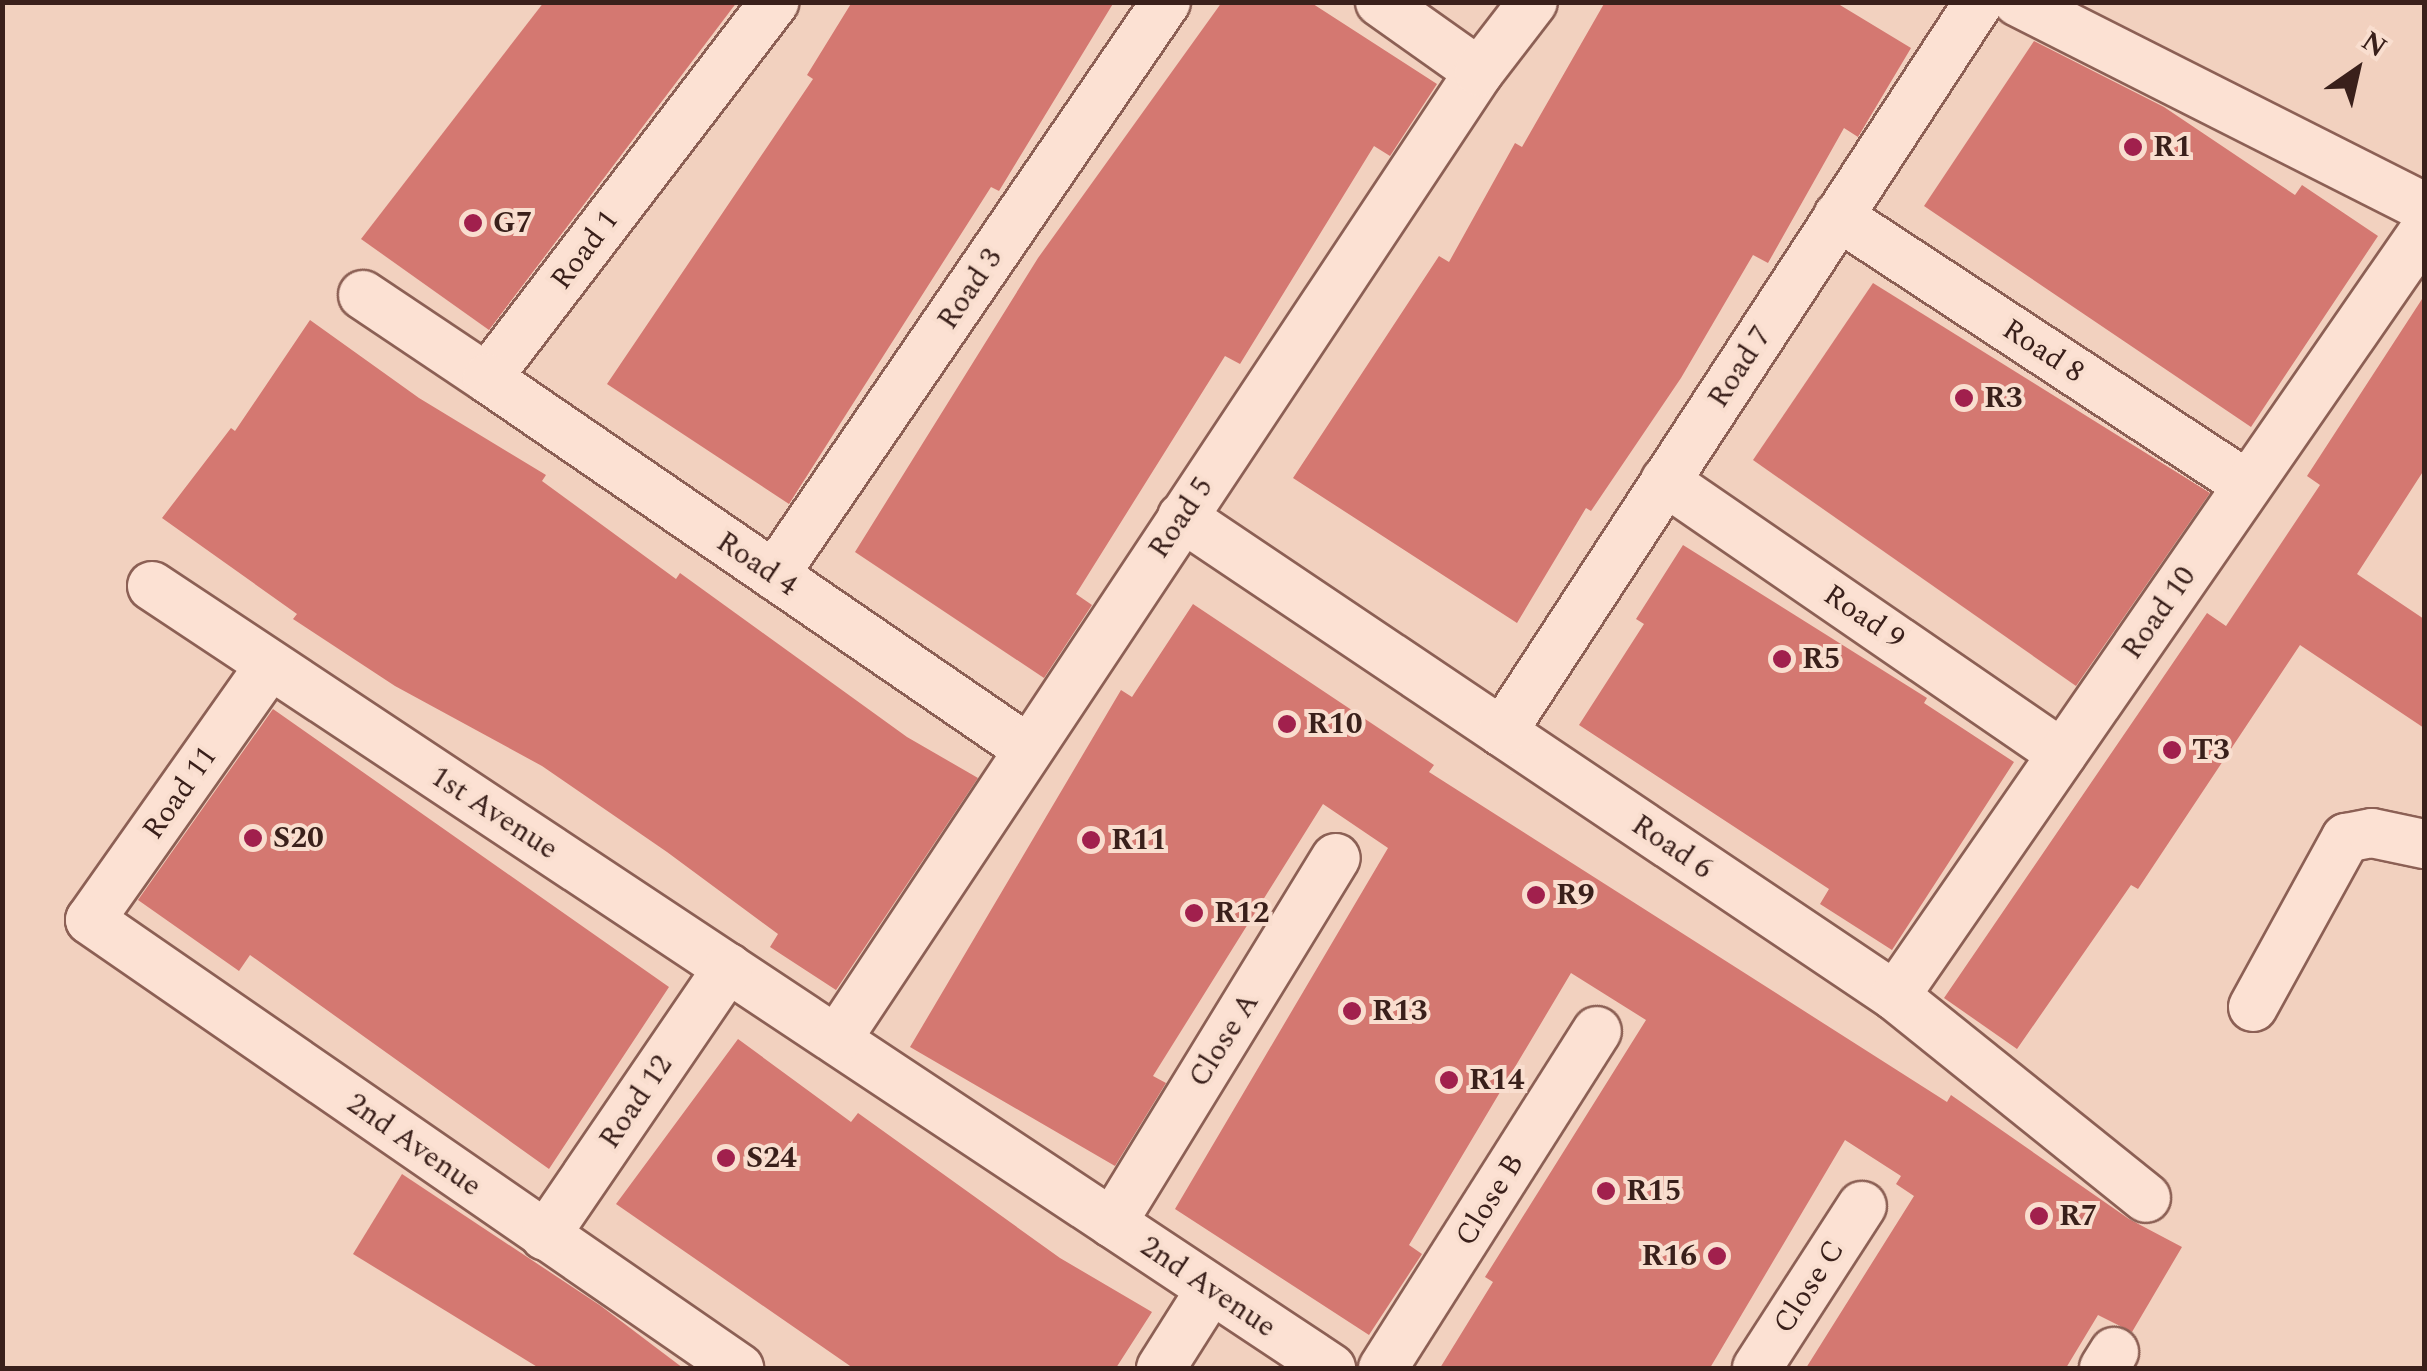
<!DOCTYPE html>
<style>
body{margin:0}
#map{position:relative;width:2427px;height:1371px;overflow:hidden;background:#f2d1bf;font-family:Spectral,serif}
div>[style]{position:absolute}
.building>*{inset:0;background:#d47871}
.roads{filter:drop-shadow(2px 0 #8c6055) drop-shadow(-2px 0 #8c6055) drop-shadow(0 2px #8c6055) drop-shadow(0 -2px #8c6055)}
.street>*{height:48px;margin:-24px;padding:0 24px;transform-origin:24px;border-radius:24px;background:#fce1d3}
.dots>*{width:28px;height:28px;translate:-50% -50%;box-sizing:border-box;border:5px solid #f9decf;border-radius:50%}
span{translate:-50% -50%;white-space:nowrap;text-align:center;line-height:1.15;-webkit-text-stroke:8px #f9decf;paint-order:stroke}
.poi-label{font-size:30px;color:#3a201b;font-weight:700}
.left{translate:0 -50%;text-align:left}
.right{translate:-100% -50%;text-align:right}
.street-label{font-size:30px;color:#3a201b}
.frame{position:absolute;inset:0;border:5px solid #3a201b;pointer-events:none}
.north{position:absolute;left:2307px;top:20px;width:100px;height:100px;-webkit-text-stroke:8px #f9decf;paint-order:stroke;rotate:34deg;font-size:28px;font-weight:700;line-height:40px;text-align:center;color:#3a201b}
.north::after{content:'';display:block;margin:auto;width:35px;height:45px;background:#3a201b;clip-path:polygon(50% 0,100% 100%,50% 72%,0 100%)}
</style>
<div id="map">
<div class="building">
<div style="clip-path:polygon(544px 2px,737px 2px,489px 330px,361px 239px)"></div>
<div style="clip-path:polygon(852px 2px,1114px 2px,999px 191px,991px 187px,789px 504px,607px 384px,813px 79px,807px 75px)"></div>
<div style="clip-path:polygon(1222px 2px,1310px 2px,1437px 84px,1390px 156px,1374px 146px,1240px 364px,1225px 356px,1076px 594px,1092px 605px,1044px 678px,855px 552px,1038px 258px)"></div>
<div style="clip-path:polygon(1605px 2px,1835px 2px,1911px 48px,1858px 137px,1844px 128px,1768px 263px,1753px 255px,1681px 378px,1591px 511px,1586px 508px,1517px 623px,1293px 478px,1439px 256px,1449px 262px,1515px 143px,1522px 147px)"></div>
<div style="clip-path:polygon(2034px 41px,2164px 107px,2295px 195px,2302px 185px,2378px 236px,2251px 427px,1924px 206px)"></div>
<div style="clip-path:polygon(1873px 283px,2210px 493px,2076px 686px,1753px 460px)"></div>
<div style="clip-path:polygon(2424px 296px,2424px 470px,2357px 574px,2424px 619px,2424px 728px,2300px 645px,2138px 889px,2131px 885px,2017px 1049px,1944px 998px,2207px 613px,2226px 626px,2320px 485px,2307px 476px)"></div>
<div style="clip-path:polygon(310px 320px,419px 398px,546px 475px,542px 481px,676px 579px,680px 573px,907px 737px,978px 778px,836px 990px,770px 947px,778px 934px,667px 852px,542px 766px,395px 686px,293px 619px,297px 614px,162px 518px,231px 428px,235px 431px)"></div>
<div style="clip-path:polygon(1683px 545px,1927px 698px,1924px 703px,2014px 762px,1892px 950px,1820px 904px,1829px 889px,1579px 725px,1644px 624px,1636px 619px)"></div>
<div style="clip-path:polygon(1193px 604px,1434px 765px,1429px 772px,1947px 1102px,1951px 1095px,2129px 1219px,2182px 1247px,2132px 1332px,2098px 1315px,2066px 1368px,1806px 1368px,1914px 1196px,1896px 1184px,1901px 1176px,1845px 1140px,1710px 1368px,1440px 1368px,1493px 1282px,1485px 1277px,1646px 1020px,1571px 973px,1409px 1245px,1422px 1254px,1369px 1335px,1175px 1209px,1388px 848px,1323px 804px,1153px 1076px,1166px 1083px,1115px 1166px,910px 1047px,1121px 690px,1132px 697px)"></div>
<div style="clip-path:polygon(273px 709px,669px 987px,549px 1169px,250px 955px,239px 971px,138px 900px)"></div>
<div style="clip-path:polygon(738px 1039px,851px 1122px,858px 1113px,1060px 1258px,1152px 1312px,1116px 1368px,853px 1368px,616px 1204px)"></div>
<div style="clip-path:polygon(402px 1174px,601px 1306px,683px 1368px,539px 1368px,353px 1254px)"></div>
</div>
<div class="roads">
<div class="street">
<div style="left:1380px;top:2px;width:121px;rotate:35.3deg"></div>
<div style="left:2018px;top:2px;width:455px;rotate:26.8deg"></div>
<div style="left:1838px;top:216px;width:490px;rotate:33.3deg"></div>
<div style="left:363px;top:295px;width:149px;rotate:33.8deg"></div>
<div style="left:487px;top:378px;width:473px;rotate:-52.6deg"></div>
<div style="left:487px;top:378px;width:656px;rotate:34.44deg"></div>
<div style="left:1665px;top:481px;width:482px;rotate:34.5deg"></div>
<div style="left:1182px;top:517px;width:859px;rotate:33.89deg"></div>
<div style="left:1895px;top:996px;width:322px;rotate:38.8deg"></div>
<div style="left:774px;top:575px;width:694px;rotate:-55.62deg"></div>
<div style="left:152px;top:586px;width:1415px;rotate:33.56deg"></div>
<div style="left:270px;top:665px;width:312px;rotate:125.2deg"></div>
<div style="left:90px;top:920px;width:789px;rotate:34.62deg"></div>
<div style="left:1502px;top:732px;width:872px;rotate:-56.84deg"></div>
<div style="left:1895px;top:996px;width:930px;rotate:-55.34deg"></div>
<div style="left:2253px;top:1007px;width:193px;rotate:-61.2deg"></div>
<div style="left:2346px;top:838px;width:26px;rotate:-11deg"></div>
<div style="left:2372px;top:833px;width:53px;rotate:11.9deg"></div>
<div style="left:837px;top:1039px;width:1161px;rotate:-56.42deg"></div>
<div style="left:1479px;top:72px;width:88px;rotate:-52.4deg"></div>
<div style="left:1112px;top:1223px;width:428px;rotate:-58.5deg"></div>
<div style="left:545px;top:1236px;width:325px;rotate:-55.7deg"></div>
<div style="left:1161px;top:1368px;width:93px;rotate:-57.7deg"></div>
<div style="left:1383px;top:1368px;width:399px;rotate:-57.6deg"></div>
<div style="left:1757px;top:1368px;width:193px;rotate:-57.1deg"></div>
<div style="left:2104px;top:1368px;width:19px;rotate:-58deg"></div>
</div>
</div>
<div class="dots">
<div style="left:2133px;top:147px;background:#a1204d"></div>
<div style="left:473px;top:223px;background:#a1204d"></div>
<div style="left:1964px;top:398px;background:#a1204d"></div>
<div style="left:1782px;top:659px;background:#a1204d"></div>
<div style="left:1287px;top:724px;background:#a1204d"></div>
<div style="left:2172px;top:750px;background:#a1204d"></div>
<div style="left:253px;top:838px;background:#a1204d"></div>
<div style="left:1091px;top:840px;background:#a1204d"></div>
<div style="left:1536px;top:895px;background:#a1204d"></div>
<div style="left:1194px;top:913px;background:#a1204d"></div>
<div style="left:1352px;top:1011px;background:#a1204d"></div>
<div style="left:1449px;top:1080px;background:#a1204d"></div>
<div style="left:726px;top:1158px;background:#a1204d"></div>
<div style="left:1606px;top:1191px;background:#a1204d"></div>
<div style="left:2039px;top:1216px;background:#a1204d"></div>
<div style="left:1717px;top:1256px;background:#a1204d"></div>
</div>
<div class="poi-label">
<span class="left" style="left:2153px;top:147px">R1</span>
<span class="left" style="left:493px;top:223px">G7</span>
<span class="left" style="left:1984px;top:398px">R3</span>
<span class="left" style="left:1802px;top:659px">R5</span>
<span class="left" style="left:1307px;top:724px">R10</span>
<span class="left" style="left:2192px;top:750px">T3</span>
<span class="left" style="left:273px;top:838px">S20</span>
<span class="left" style="left:1111px;top:840px">R11</span>
<span class="left" style="left:1556px;top:895px">R9</span>
<span class="left" style="left:1214px;top:913px">R12</span>
<span class="left" style="left:1372px;top:1011px">R13</span>
<span class="left" style="left:1469px;top:1080px">R14</span>
<span class="left" style="left:746px;top:1158px">S24</span>
<span class="left" style="left:1626px;top:1191px">R15</span>
<span class="left" style="left:2059px;top:1216px">R7</span>
<span class="right" style="left:1697px;top:1256px">R16</span>
</div>
<div class="street-label">
<span style="left:585px;top:250px;rotate:-53deg">Road 1</span>
<span style="left:970px;top:289px;rotate:-56deg">Road 3</span>
<span style="left:2043px;top:351px;rotate:33deg">Road 8</span>
<span style="left:1740px;top:367px;rotate:-57deg">Road 7</span>
<span style="left:1181px;top:518px;rotate:-56deg">Road 5</span>
<span style="left:757px;top:564px;rotate:34deg">Road 4</span>
<span style="left:2159px;top:613px;rotate:-55deg">Road 10</span>
<span style="left:1864px;top:617px;rotate:34deg">Road 9</span>
<span style="left:180px;top:793px;rotate:-55deg">Road 11</span>
<span style="left:494px;top:813px;rotate:33deg">1st Avenue</span>
<span style="left:1672px;top:847px;rotate:34deg">Road 6</span>
<span style="left:1224px;top:1040px;rotate:-58deg">Close A</span>
<span style="left:636px;top:1102px;rotate:-56deg">Road 12</span>
<span style="left:414px;top:1145px;rotate:35deg">2nd Avenue</span>
<span style="left:1490px;top:1200px;rotate:-58deg">Close B</span>
<span style="left:1208px;top:1287px;rotate:34deg">2nd Avenue</span>
<span style="left:1809px;top:1287px;rotate:-57deg">Close C</span>
</div>
<div class="frame"></div>
<div class="north">N</div>
</div>
